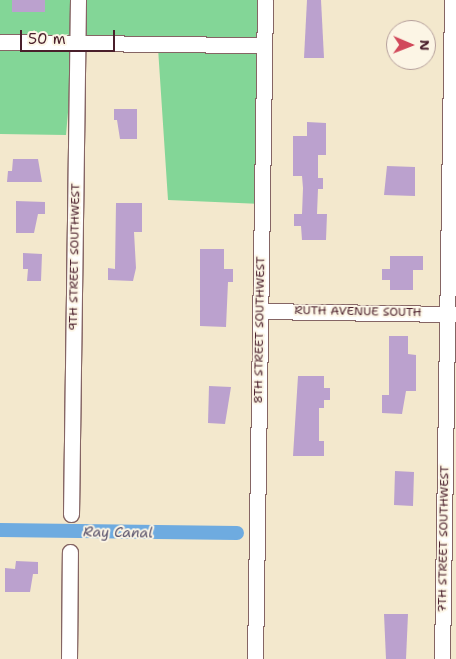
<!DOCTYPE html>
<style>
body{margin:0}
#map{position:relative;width:456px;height:659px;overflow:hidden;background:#f3e8cd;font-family:"Shantell Sans",sans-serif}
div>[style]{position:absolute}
.green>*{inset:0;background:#83d697}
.canal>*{height:14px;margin:-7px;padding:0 7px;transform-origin:7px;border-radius:7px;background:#6eabe0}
.building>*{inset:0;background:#bba1ce}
.roads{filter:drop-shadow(1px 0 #856564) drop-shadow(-1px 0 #856564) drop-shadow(0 1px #856564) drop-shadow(0 -1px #856564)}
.minor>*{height:15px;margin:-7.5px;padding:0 7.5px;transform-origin:7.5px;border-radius:7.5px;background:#fff}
span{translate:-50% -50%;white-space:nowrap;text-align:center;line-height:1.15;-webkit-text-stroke:4px #fcf5e5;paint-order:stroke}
.street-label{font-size:12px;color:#4a1f2b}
.water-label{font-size:14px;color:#57506a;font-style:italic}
.north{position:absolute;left:386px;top:20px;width:50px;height:50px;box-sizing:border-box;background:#fcf5e5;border:1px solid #b59f9b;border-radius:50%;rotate:91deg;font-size:14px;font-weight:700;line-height:20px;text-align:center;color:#4a1f2b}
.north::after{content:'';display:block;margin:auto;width:18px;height:22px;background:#d1495b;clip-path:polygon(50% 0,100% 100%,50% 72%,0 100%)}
.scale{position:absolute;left:20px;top:30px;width:95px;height:22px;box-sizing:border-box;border:2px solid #4a1f2b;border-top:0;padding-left:6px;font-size:15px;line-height:18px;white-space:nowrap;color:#4a1f2b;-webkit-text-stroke:4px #fcf5e5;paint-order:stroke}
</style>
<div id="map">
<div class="green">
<div style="clip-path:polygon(0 0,265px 0,259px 204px,168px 200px,158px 48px,74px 44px,66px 135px,0 134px)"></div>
</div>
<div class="canal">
<div style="left:0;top:530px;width:237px;rotate:0.7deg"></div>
</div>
<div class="building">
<div style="clip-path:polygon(12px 0,45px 0,45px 12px,12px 12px)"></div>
<div style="clip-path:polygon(307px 0,321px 0,324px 58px,304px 58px)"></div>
<div style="clip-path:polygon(114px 109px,137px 109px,137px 139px,120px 139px,117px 120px,114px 120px)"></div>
<div style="clip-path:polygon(307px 122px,326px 123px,326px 155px,318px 155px,318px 178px,323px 178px,323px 189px,318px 189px,317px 214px,327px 214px,326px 240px,302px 240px,301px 226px,294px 226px,294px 214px,302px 214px,303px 188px,302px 176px,293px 176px,293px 136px,307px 136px)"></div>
<div style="clip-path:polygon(13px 159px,38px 159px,42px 182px,7px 182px,8px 171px,12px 171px)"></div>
<div style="clip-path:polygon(387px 166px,415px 167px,415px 196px,384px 195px)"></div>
<div style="clip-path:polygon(16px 201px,45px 202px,45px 214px,38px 214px,34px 233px,16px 233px)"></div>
<div style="clip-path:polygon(116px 203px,142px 203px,142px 232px,134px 232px,136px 268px,133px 281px,108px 280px,108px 268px,115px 269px)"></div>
<div style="clip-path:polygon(200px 249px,224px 249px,224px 269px,233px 269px,233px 282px,228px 282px,226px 327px,200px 326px)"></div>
<div style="clip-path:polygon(23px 253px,42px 254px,41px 281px,27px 281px,28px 269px,23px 269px)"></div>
<div style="clip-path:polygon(390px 256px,423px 256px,423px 270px,413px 270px,413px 290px,390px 290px,390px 280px,382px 280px,382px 269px,390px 269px)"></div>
<div style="clip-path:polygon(389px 336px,408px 336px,408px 354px,416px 355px,416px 391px,406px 391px,402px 414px,382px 413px,382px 395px,389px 395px)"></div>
<div style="clip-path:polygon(298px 376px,324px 376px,324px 388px,330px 388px,330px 400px,324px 400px,324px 408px,319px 408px,319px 441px,324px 441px,324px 456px,293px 456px)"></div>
<div style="clip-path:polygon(209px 386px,231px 387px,225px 424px,208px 423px)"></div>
<div style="clip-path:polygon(395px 471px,414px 472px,413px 506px,394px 505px)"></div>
<div style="clip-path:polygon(16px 561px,38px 562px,38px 574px,33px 574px,30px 592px,5px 592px,5px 568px,15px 569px)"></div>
<div style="clip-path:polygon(384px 614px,408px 614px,406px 659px,386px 659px)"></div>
</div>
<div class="roads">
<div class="minor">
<div style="left:0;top:42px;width:264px;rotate:0.7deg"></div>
<div style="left:260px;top:311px;width:196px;rotate:0.9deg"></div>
<div style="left:71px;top:514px;width:514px;rotate:-89.22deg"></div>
<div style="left:69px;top:659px;width:107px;rotate:-89.5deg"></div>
<div style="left:255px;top:659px;width:659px;rotate:-89.13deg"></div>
<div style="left:442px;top:659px;width:659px;rotate:-89.13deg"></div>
</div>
</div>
<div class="street-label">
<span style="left:75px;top:257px;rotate:-89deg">9TH STREET SOUTHWEST</span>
<span style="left:358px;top:312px;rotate:1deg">RUTH AVENUE SOUTH</span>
<span style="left:260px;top:330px;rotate:-89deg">8TH STREET SOUTHWEST</span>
<span style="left:444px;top:539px;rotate:-89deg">7TH STREET SOUTHWEST</span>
</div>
<div class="water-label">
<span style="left:118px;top:532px;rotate:1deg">Ray Canal</span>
</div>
<div class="north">N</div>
<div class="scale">50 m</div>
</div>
